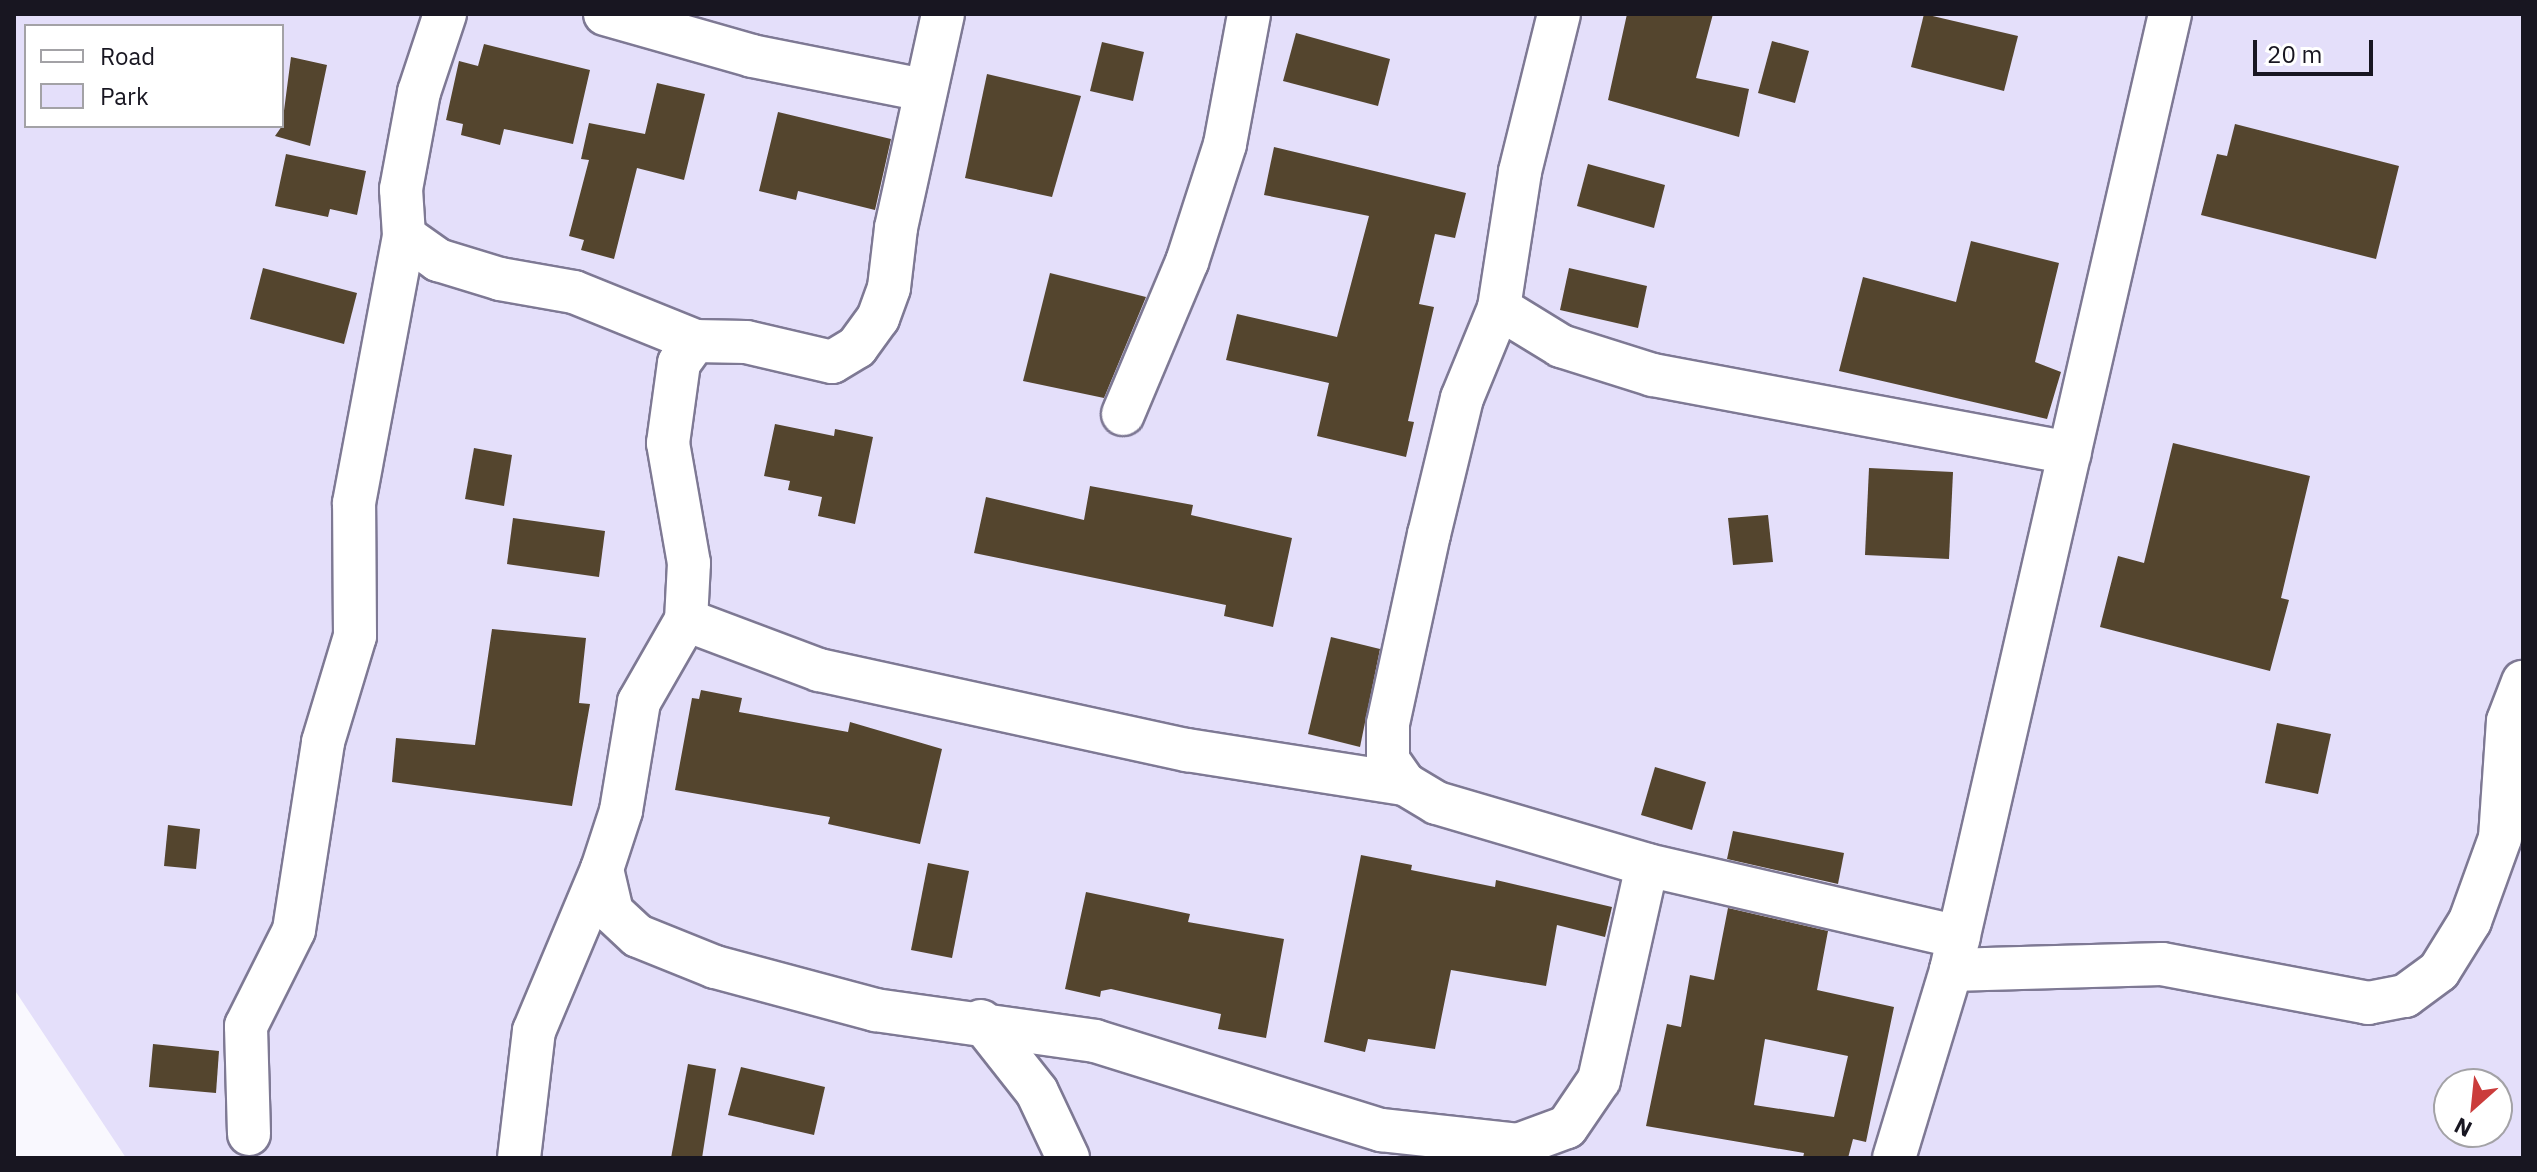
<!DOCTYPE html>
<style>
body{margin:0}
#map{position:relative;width:2537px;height:1172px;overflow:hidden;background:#f9f8fe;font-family:"IBM Plex Sans",sans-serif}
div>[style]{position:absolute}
.green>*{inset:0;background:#e4dffa}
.building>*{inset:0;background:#54452e}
.roads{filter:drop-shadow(2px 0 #7e7994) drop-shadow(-2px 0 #7e7994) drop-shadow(0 2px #7e7994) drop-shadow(0 -2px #7e7994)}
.street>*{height:42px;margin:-21px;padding:0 21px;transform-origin:21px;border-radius:21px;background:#fff}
span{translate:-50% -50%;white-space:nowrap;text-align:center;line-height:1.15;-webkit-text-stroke:8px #fff;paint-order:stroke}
.frame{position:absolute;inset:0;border:16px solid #181621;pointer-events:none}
.legend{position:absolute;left:24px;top:24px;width:260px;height:104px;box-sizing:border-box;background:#fff;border:2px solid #a3a2a6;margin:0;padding:10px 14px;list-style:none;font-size:24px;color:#181621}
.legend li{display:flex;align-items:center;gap:16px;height:40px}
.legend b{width:40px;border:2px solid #a3a2a6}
.north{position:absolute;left:2433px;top:1068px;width:80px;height:80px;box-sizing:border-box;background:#fff;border:2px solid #a3a2a6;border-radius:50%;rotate:207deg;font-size:22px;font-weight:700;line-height:32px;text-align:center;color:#181621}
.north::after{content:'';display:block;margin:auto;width:28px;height:36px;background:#cb3c3b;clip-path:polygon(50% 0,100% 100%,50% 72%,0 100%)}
.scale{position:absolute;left:2253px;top:40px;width:120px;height:36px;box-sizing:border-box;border:4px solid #181621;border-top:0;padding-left:10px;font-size:24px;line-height:28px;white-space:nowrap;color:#181621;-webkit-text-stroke:6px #fff;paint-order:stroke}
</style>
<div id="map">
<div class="green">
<div style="clip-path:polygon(evenodd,14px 14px,2523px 14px,2523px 1158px,126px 1158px,14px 989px,14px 14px,26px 26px,282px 26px,282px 126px,26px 126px,26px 26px,14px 14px,2449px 1084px,2497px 1084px,2497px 1132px,2449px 1132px,2449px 1084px)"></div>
</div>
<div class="building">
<div style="clip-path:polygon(1627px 14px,1713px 14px,1696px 78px,1749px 89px,1739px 137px,1608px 100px)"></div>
<div style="clip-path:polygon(1924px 14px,2018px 36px,2004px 91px,1911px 67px)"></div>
<div style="clip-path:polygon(1296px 33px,1390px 59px,1378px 106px,1283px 81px)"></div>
<div style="clip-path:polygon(1772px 41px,1809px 51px,1795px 103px,1758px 93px)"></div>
<div style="clip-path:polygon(1102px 42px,1144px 52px,1133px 101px,1090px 91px)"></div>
<div style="clip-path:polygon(484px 44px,590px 70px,573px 144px,504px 129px,500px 145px,461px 135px,463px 124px,446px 120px,459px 61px,478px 66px)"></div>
<div style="clip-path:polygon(291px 57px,327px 65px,310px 146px,275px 136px,282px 126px)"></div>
<div style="clip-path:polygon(987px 74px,1081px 96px,1052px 197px,965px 178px)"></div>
<div style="clip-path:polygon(657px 83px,705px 94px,684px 180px,637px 168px,614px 259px,581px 250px,584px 240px,569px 236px,589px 160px,581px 159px,589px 123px,645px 134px)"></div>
<div style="clip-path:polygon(778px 112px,891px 139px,875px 210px,798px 191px,796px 200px,759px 191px)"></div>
<div style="clip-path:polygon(2235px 124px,2399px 166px,2376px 259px,2201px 215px,2217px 154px,2227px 156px)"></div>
<div style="clip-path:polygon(1274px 147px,1466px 193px,1455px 238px,1435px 234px,1419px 304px,1434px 307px,1408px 421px,1414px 422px,1406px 457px,1317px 436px,1329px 383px,1226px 360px,1237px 314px,1337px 337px,1369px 216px,1264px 195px)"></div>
<div style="clip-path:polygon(286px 154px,366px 171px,357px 215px,330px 209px,328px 217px,275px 206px)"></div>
<div style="clip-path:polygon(1588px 164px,1665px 185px,1654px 228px,1577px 206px)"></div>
<div style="clip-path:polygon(1971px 241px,2059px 263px,2035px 362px,2061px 372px,2047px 419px,1839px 371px,1863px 277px,1956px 302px)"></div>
<div style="clip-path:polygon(263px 268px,357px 293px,344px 344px,250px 319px)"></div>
<div style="clip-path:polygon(1569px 268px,1647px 286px,1638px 328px,1560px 310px)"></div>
<div style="clip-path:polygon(1050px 273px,1146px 297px,1104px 398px,1023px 381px)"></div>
<div style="clip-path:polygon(775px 424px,834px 436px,835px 429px,873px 437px,855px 524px,818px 516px,822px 497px,788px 490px,790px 481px,764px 476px)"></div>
<div style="clip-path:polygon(2173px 443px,2310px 476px,2281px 598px,2289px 600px,2270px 671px,2100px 627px,2118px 556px,2144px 563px)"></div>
<div style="clip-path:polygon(474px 448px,512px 455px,504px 506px,465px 499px)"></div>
<div style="clip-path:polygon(1869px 468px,1953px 472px,1949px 559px,1865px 555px)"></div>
<div style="clip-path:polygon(1090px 486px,1193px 505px,1191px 515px,1292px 538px,1273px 627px,1224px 616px,1226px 605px,974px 553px,986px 497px,1084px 520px)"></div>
<div style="clip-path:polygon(1768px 515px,1773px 562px,1733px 565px,1728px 518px)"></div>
<div style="clip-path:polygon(513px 518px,605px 531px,599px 577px,507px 564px)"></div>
<div style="clip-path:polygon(492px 629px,586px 638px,579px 703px,590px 704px,572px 806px,392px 782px,396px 738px,475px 745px)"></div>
<div style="clip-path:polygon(1331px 637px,1380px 649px,1360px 747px,1308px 734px)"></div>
<div style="clip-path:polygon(701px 690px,742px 698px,739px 712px,848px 732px,850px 722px,942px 749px,920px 844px,828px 824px,830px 817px,675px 790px,692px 698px,699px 699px)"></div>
<div style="clip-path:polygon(2277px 723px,2331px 734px,2318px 794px,2265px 783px)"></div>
<div style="clip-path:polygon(1655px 767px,1706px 782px,1692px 830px,1641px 815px)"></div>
<div style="clip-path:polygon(168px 825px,200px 829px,196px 869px,164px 866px)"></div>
<div style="clip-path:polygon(1733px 831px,1844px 853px,1838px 884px,1727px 859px)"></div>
<div style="clip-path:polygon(1361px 855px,1412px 865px,1411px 870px,1495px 887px,1496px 880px,1612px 907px,1605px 937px,1557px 925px,1546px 986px,1451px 970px,1435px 1049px,1368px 1039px,1365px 1052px,1324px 1042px)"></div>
<div style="clip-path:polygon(928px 863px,969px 871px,952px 958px,911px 950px)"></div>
<div style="clip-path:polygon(1086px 892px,1190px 914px,1188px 922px,1284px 939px,1266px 1038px,1218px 1029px,1221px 1014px,1111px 989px,1101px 991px,1100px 997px,1065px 989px)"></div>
<div style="clip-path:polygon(evenodd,1728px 908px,1828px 931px,1817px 990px,1894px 1007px,1866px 1142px,1853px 1139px,1848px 1158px,1803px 1158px,1804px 1153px,1646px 1126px,1667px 1024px,1681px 1027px,1690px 975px,1714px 980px,1728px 908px,1765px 1039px,1848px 1056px,1834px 1117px,1754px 1105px,1765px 1039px)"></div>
<div style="clip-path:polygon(153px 1044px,219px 1051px,216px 1093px,149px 1087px)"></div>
<div style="clip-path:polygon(688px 1064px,716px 1069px,702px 1158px,671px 1158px)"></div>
<div style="clip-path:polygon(741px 1067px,825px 1087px,814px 1135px,728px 1115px)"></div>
</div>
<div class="roads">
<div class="street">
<div style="left:445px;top:14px;width:82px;rotate:108.4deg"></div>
<div style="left:419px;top:92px;width:99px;rotate:100.5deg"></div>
<div style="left:401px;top:189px;width:47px;rotate:86.3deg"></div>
<div style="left:404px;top:236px;width:42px;rotate:35.2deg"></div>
<div style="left:438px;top:260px;width:65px;rotate:17deg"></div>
<div style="left:500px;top:279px;width:75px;rotate:10deg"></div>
<div style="left:574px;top:292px;width:131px;rotate:22deg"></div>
<div style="left:605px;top:14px;width:153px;rotate:15.9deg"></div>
<div style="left:752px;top:56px;width:175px;rotate:11.2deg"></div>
<div style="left:943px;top:14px;width:219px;rotate:102.4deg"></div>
<div style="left:896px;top:228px;width:60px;rotate:96.7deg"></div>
<div style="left:889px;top:288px;width:32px;rotate:110deg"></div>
<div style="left:878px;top:318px;width:36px;rotate:126deg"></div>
<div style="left:857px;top:347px;width:29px;rotate:149deg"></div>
<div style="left:832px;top:362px;width:88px;rotate:-166.9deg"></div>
<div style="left:746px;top:342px;width:51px;rotate:-178.9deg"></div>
<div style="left:695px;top:341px;width:27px;rotate:126deg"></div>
<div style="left:679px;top:363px;width:81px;rotate:97.8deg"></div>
<div style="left:668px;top:443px;width:122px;rotate:80.1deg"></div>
<div style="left:689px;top:563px;width:57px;rotate:93deg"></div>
<div style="left:686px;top:620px;width:95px;rotate:119.8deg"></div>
<div style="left:639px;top:702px;width:110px;rotate:99.4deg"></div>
<div style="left:621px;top:811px;width:61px;rotate:108.1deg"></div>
<div style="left:602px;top:869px;width:44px;rotate:76.9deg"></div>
<div style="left:612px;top:912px;width:35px;rotate:43deg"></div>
<div style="left:638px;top:936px;width:83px;rotate:21.9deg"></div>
<div style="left:715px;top:967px;width:166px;rotate:15deg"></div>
<div style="left:875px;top:1010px;width:222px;rotate:8deg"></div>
<div style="left:1095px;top:1041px;width:300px;rotate:17.3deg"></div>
<div style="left:1381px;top:1130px;width:138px;rotate:6.2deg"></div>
<div style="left:1518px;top:1145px;width:52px;rotate:-20.2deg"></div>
<div style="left:1567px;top:1127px;width:57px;rotate:-55.8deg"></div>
<div style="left:1599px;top:1080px;width:220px;rotate:-77.4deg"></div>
<div style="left:1559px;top:14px;width:163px;rotate:103.9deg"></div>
<div style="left:1520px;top:172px;width:138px;rotate:98.8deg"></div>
<div style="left:1499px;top:308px;width:97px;rotate:112.3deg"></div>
<div style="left:1462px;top:398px;width:140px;rotate:103.6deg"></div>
<div style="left:1429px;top:534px;width:194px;rotate:102.2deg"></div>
<div style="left:1388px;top:724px;width:36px;rotate:90deg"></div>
<div style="left:1388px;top:760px;width:29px;rotate:55deg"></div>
<div style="left:1405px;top:784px;width:37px;rotate:31deg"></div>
<div style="left:1437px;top:803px;width:219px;rotate:16.4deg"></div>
<div style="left:1647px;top:865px;width:320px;rotate:13deg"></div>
<div style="left:2170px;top:14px;width:981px;rotate:102.9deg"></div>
<div style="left:1951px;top:970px;width:211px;rotate:-1.6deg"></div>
<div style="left:2162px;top:964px;width:210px;rotate:10.7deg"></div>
<div style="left:2368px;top:1003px;width:38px;rotate:-11deg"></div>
<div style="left:2405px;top:996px;width:42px;rotate:-36.3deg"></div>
<div style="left:2439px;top:971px;width:59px;rotate:-58.2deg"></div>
<div style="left:2470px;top:921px;width:88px;rotate:-70.1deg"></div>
<div style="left:2500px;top:838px;width:117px;rotate:-86.1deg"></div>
<div style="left:2508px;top:721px;width:42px;rotate:-69deg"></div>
<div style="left:1499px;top:308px;width:73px;rotate:31.5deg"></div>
<div style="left:1561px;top:346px;width:96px;rotate:17.5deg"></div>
<div style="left:1653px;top:375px;width:424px;rotate:10.6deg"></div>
<div style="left:1123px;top:414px;width:165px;rotate:-67.2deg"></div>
<div style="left:1187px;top:262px;width:124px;rotate:-72.1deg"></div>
<div style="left:1225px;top:144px;width:132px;rotate:-79.5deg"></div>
<div style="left:686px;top:620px;width:142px;rotate:20.6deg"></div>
<div style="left:819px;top:670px;width:377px;rotate:12.3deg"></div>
<div style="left:1187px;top:750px;width:221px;rotate:8.9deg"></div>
<div style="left:981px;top:1021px;width:90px;rotate:51.7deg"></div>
<div style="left:1037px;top:1092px;width:73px;rotate:64.8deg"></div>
<div style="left:249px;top:1134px;width:108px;rotate:-91.6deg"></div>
<div style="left:246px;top:1026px;width:107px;rotate:-63.4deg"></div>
<div style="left:294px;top:930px;width:190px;rotate:-81.2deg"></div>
<div style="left:323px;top:742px;width:111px;rotate:-73.2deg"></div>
<div style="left:355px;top:636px;width:133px;rotate:-90.4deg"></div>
<div style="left:354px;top:503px;width:272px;rotate:-79.4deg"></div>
<div style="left:519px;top:1158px;width:128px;rotate:-83.3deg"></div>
<div style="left:534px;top:1031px;width:176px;rotate:-67.2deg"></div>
<div style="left:1894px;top:1158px;width:196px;rotate:-73.1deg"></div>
</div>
</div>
<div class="frame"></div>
<ul class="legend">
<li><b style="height:10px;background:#fff"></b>Road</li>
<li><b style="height:22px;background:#e4dffa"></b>Park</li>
</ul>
<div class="north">N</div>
<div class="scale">20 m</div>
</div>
